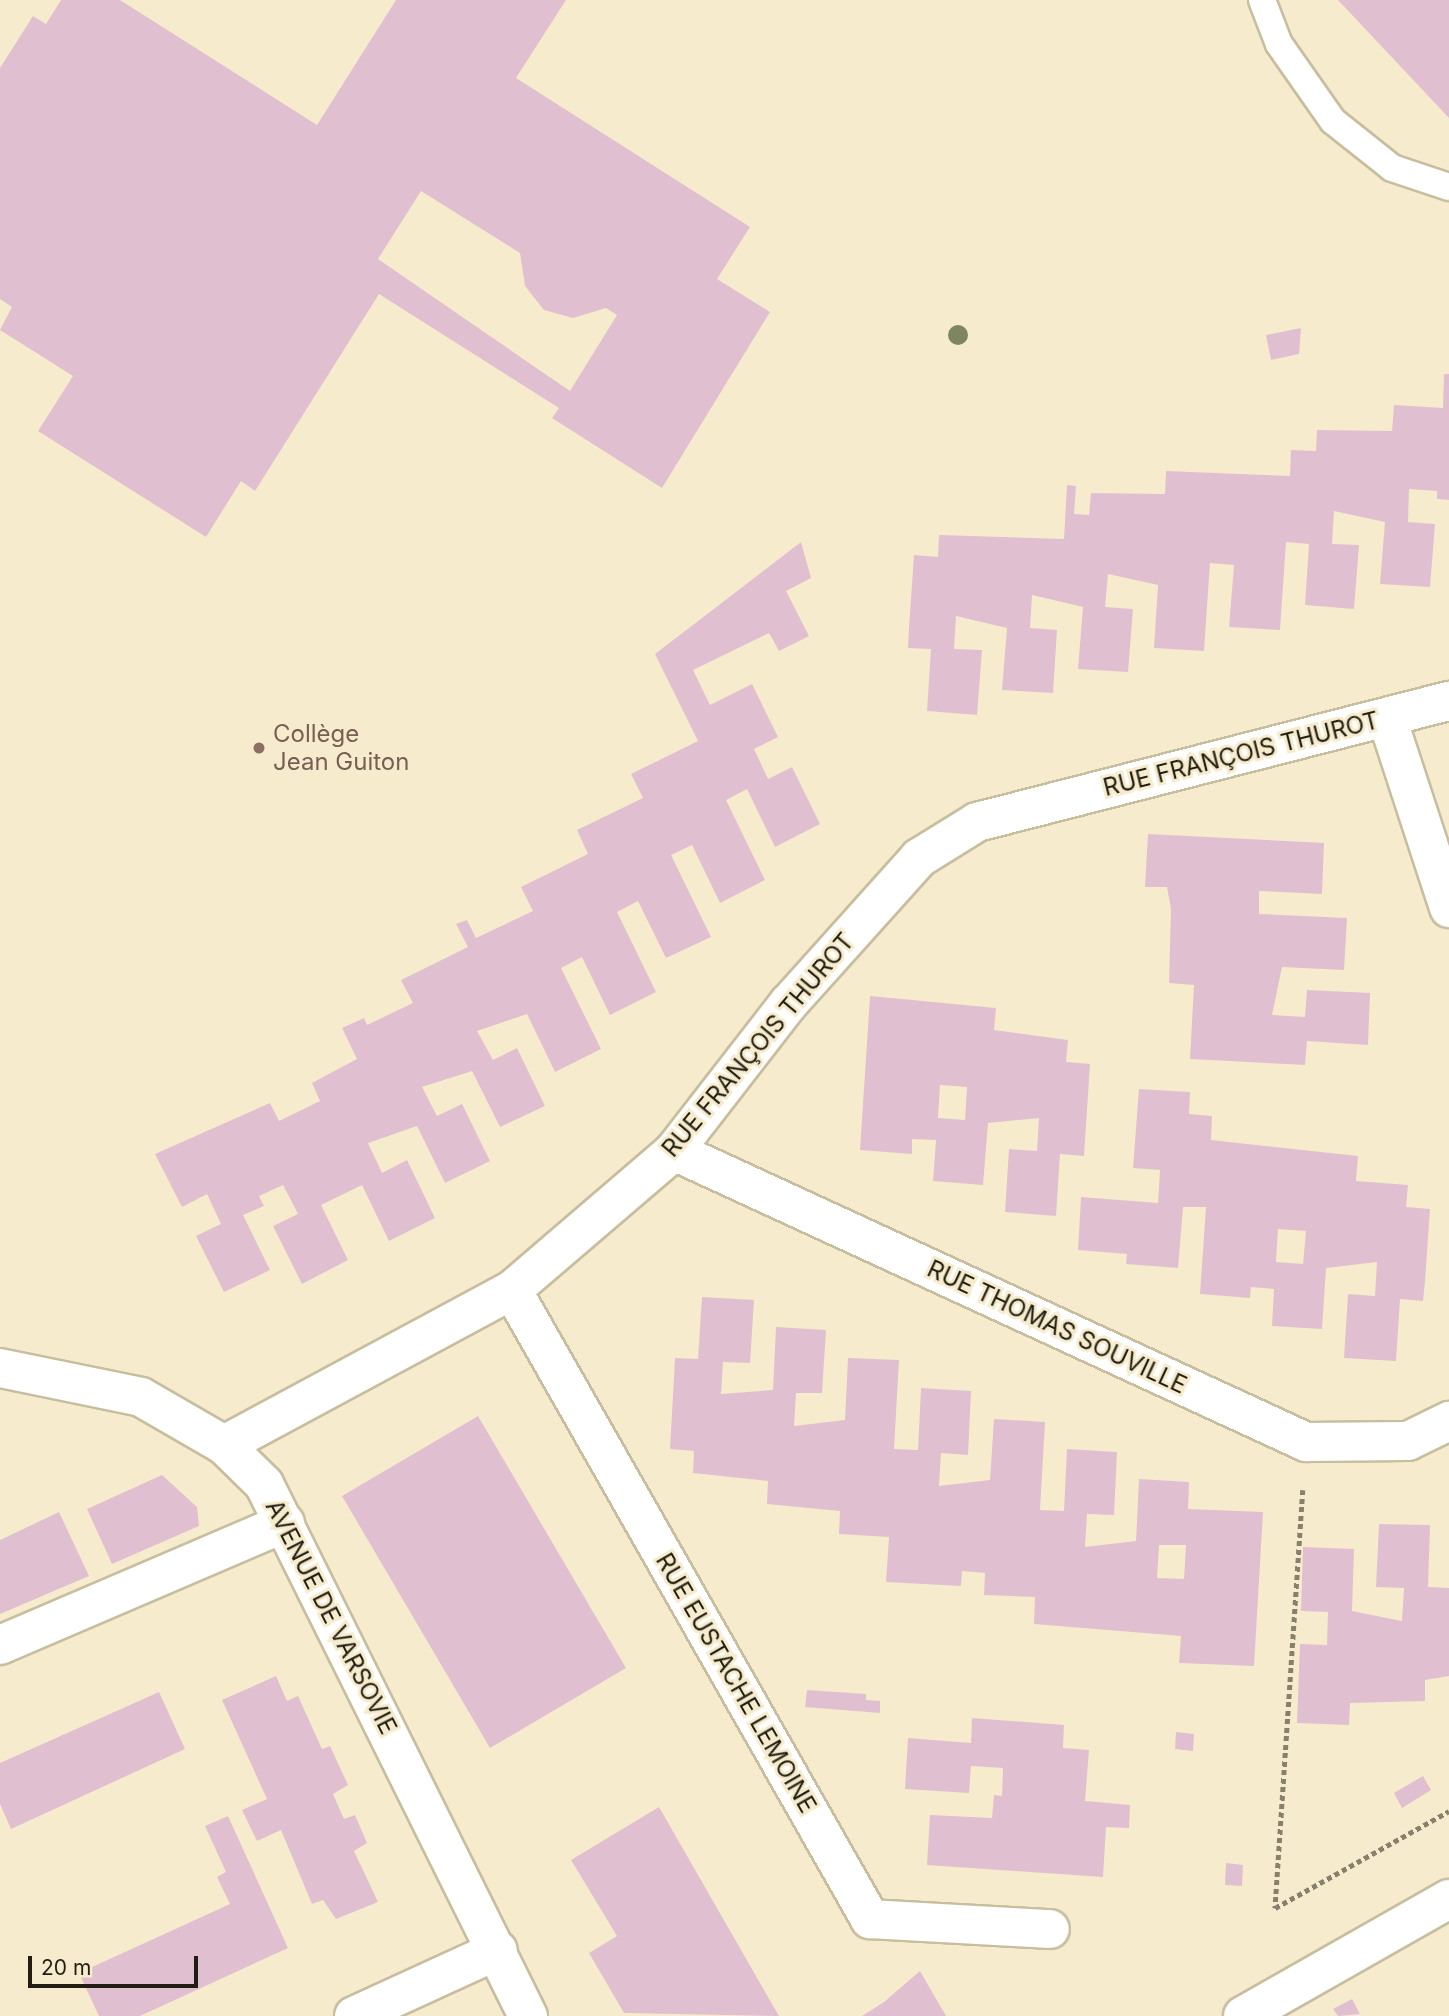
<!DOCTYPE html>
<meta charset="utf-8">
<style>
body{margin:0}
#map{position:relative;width:1449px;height:2016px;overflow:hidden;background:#f6eccd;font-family:Inter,sans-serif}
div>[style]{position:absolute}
.building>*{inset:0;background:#e0c0d0}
.path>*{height:4.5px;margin-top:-2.25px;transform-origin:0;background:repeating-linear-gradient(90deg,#87806c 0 5px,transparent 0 8.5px)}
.roads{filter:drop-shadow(2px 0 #c7bd9f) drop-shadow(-2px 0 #c7bd9f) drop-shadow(0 2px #c7bd9f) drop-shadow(0 -2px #c7bd9f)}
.lane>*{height:26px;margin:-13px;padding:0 13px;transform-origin:13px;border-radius:13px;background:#fff}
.street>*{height:38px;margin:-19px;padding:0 19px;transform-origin:19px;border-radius:19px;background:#fff}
.secondary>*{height:38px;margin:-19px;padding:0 19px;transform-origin:19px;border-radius:19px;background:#fff}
.trees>*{width:20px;height:20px;margin:-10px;border-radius:50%;background:#7d8561}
.dots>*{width:19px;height:19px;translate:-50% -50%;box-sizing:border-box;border:4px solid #f6eccd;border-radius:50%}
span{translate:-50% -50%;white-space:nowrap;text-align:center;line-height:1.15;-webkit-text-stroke:6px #f6eccd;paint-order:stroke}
.education-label{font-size:24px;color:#785e54}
.left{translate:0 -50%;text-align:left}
.street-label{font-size:24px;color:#211d12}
.scale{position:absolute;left:28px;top:1956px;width:170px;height:32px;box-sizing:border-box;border:4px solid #211d12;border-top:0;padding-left:9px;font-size:21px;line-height:24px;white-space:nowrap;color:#211d12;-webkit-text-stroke:5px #f6eccd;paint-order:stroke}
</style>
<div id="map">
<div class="building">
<div style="clip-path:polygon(evenodd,61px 0,120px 0,317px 125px,396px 0,566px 0,516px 78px,750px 227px,717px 279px,770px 312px,662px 488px,552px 418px,559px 408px,379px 294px,255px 491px,241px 481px,206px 537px,38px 431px,73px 376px,0 330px,12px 307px,0 299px,0 68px,33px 16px,46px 24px,61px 0,421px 191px,520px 253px,525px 286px,544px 310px,573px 318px,606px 308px,617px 315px,570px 391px,378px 259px,421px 191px)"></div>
<div style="clip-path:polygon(1338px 0,1449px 0,1449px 118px)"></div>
<div style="clip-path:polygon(1301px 328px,1299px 354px,1271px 360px,1266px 335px)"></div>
<div style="clip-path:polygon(1444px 374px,1449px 374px,1449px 500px,1437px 499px,1437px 491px,1409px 489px,1408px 522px,1435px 524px,1430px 587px,1380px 584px,1385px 522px,1334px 511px,1332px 544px,1359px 545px,1354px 609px,1305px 605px,1309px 544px,1286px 542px,1280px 630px,1229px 627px,1234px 565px,1210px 563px,1204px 651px,1154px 648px,1158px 585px,1108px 574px,1105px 607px,1133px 609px,1128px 672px,1078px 669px,1083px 607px,1032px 595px,1030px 628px,1057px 630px,1053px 693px,1002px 690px,1007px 628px,956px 616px,954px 649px,982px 650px,977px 715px,927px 711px,931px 649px,908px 648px,909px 628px,914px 555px,938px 557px,939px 535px,1064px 539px,1067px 485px,1076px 486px,1074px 514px,1089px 515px,1091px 493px,1165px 494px,1166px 471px,1290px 476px,1291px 450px,1316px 451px,1317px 430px,1392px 431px,1394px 405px,1443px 408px)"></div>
<div style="clip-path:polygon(801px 542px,811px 578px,786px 591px,809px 636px,779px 651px,769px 633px,693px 670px,710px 705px,752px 684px,778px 737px,754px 749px,768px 779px,792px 767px,820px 824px,775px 847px,747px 789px,726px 800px,765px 880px,720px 903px,692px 845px,671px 855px,711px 937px,666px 958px,638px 901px,617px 912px,656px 992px,610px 1015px,582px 957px,561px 968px,601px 1049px,555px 1072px,527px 1014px,477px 1031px,493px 1060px,517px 1048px,545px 1106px,500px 1127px,472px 1071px,422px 1087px,437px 1116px,462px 1104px,490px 1161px,445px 1183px,417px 1126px,368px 1143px,382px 1173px,407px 1160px,435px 1218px,389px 1241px,362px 1185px,321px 1205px,348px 1260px,302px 1284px,273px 1226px,298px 1214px,283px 1185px,259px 1196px,264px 1206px,243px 1215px,270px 1270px,224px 1292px,196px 1236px,221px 1224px,207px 1194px,182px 1207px,155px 1154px,270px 1103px,279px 1121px,320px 1101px,312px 1083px,357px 1059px,342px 1028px,364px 1018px,367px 1025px,413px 1003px,401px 980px,468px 947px,456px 924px,467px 920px,476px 938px,533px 911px,521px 887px,588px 854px,577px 830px,643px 798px,631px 774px,698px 741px,655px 654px)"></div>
<div style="clip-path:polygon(1148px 834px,1324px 843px,1322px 894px,1259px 891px,1259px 914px,1347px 918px,1344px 970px,1282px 967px,1272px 1015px,1305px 1017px,1307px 990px,1370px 993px,1368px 1045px,1307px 1041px,1305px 1065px,1190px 1059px,1194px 985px,1169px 983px,1171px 909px,1167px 887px,1145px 887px)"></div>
<div style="clip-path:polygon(evenodd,870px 996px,996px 1008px,994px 1030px,1068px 1040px,1066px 1062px,1090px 1064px,1084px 1156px,1060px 1154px,1056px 1216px,1005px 1212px,1009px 1149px,1037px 1151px,1039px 1118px,988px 1123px,983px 1185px,933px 1181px,936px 1140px,912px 1139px,912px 1154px,860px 1150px,870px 996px,940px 1085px,967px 1087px,965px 1120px,938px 1118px,940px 1085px)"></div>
<div style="clip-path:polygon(evenodd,1139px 1089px,1190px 1092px,1189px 1114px,1212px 1116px,1211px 1140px,1358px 1156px,1356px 1181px,1408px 1185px,1406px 1207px,1430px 1209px,1425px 1281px,1423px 1301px,1400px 1299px,1396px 1361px,1344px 1358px,1348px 1294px,1375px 1296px,1377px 1262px,1326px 1268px,1322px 1329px,1272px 1326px,1274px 1289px,1251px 1287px,1250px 1298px,1200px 1294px,1206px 1207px,1183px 1207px,1178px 1268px,1126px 1264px,1127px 1254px,1078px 1250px,1081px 1197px,1158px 1203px,1160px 1170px,1133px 1168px,1139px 1089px,1278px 1229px,1306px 1231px,1303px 1264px,1276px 1262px,1278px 1229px)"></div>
<div style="clip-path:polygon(evenodd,702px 1297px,754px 1300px,750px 1363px,723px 1362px,721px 1394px,773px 1390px,776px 1327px,826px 1330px,822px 1393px,796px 1393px,794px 1426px,845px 1420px,848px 1358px,899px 1360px,894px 1449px,918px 1450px,921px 1388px,971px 1391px,968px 1455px,941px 1453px,939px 1486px,990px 1480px,994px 1419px,1045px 1422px,1040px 1510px,1064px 1511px,1067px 1449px,1117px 1452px,1114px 1515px,1087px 1514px,1085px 1547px,1136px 1541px,1139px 1479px,1189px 1482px,1188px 1509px,1263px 1512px,1254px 1666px,1179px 1663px,1181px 1636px,1034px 1624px,1035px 1597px,984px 1595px,985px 1573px,962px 1571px,961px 1586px,886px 1582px,889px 1537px,839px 1534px,840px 1511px,767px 1504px,768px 1481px,693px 1473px,694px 1451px,670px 1449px,674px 1377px,675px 1358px,698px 1359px,702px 1297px,1159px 1545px,1186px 1545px,1184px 1579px,1157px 1578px,1159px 1545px)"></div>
<div style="clip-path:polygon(478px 1416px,626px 1668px,490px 1748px,342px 1496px)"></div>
<div style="clip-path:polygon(162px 1475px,197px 1507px,199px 1526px,112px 1564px,87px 1509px)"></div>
<div style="clip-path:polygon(59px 1512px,89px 1576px,0 1614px,0 1540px)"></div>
<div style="clip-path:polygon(1379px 1524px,1430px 1525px,1428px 1587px,1449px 1588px,1449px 1676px,1425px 1680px,1425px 1701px,1350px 1703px,1349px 1725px,1297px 1723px,1300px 1644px,1327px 1645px,1328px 1612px,1301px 1611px,1303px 1547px,1354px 1549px,1352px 1611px,1402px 1621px,1404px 1588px,1376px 1587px)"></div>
<div style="clip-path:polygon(276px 1676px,287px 1701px,298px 1696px,322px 1749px,330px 1746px,348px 1785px,333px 1794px,344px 1819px,355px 1815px,367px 1843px,354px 1851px,378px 1902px,336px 1919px,323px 1900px,312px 1904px,281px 1830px,257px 1841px,242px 1810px,267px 1799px,222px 1700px)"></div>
<div style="clip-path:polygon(807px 1690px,866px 1694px,866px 1700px,880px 1701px,880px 1713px,805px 1707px)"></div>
<div style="clip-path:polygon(159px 1692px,185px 1749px,11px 1829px,0 1804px,0 1763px)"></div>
<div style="clip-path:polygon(972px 1718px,1064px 1725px,1063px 1748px,1089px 1750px,1085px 1801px,1130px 1805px,1129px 1828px,1106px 1827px,1103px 1877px,927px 1865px,930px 1815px,992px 1818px,994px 1795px,1002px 1796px,1003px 1768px,971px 1766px,969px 1793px,905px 1789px,908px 1738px,971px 1743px)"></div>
<div style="clip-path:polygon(1176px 1732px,1194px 1734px,1193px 1751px,1175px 1749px)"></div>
<div style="clip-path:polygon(1423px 1776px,1431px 1790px,1402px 1808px,1394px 1793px)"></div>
<div style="clip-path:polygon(659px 1807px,779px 2016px,624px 2013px,589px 1953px,617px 1936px,571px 1860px)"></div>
<div style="clip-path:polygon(228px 1816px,288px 1948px,140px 2016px,99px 2016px,79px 1973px,230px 1904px,217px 1877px,226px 1872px,205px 1826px)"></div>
<div style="clip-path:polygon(1226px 1863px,1243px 1865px,1242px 1886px,1225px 1885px)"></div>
<div style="clip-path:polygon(920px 1971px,946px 2016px,862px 2016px,884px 2002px)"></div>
<div style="clip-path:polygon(1352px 1999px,1360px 2014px,1338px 2016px,1333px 2009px)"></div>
</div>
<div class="path">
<div style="left:1303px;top:1490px;width:419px;rotate:93.8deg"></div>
<div style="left:1275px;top:1908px;width:199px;rotate:-29.1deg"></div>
</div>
<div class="roads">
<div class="lane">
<div style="left:1262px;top:0;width:47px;rotate:68.9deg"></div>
<div style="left:1279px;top:44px;width:94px;rotate:55deg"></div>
<div style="left:1333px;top:121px;width:75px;rotate:38.5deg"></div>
<div style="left:1392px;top:168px;width:60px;rotate:18.4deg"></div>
</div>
<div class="street">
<div style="left:1387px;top:718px;width:200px;rotate:71.9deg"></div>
<div style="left:674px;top:1151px;width:696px;rotate:24.72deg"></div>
<div style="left:1306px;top:1442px;width:102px;rotate:-0.6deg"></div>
<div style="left:1408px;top:1441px;width:46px;rotate:-26deg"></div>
<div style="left:512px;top:1290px;width:724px;rotate:60.35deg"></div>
<div style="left:870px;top:1919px;width:180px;rotate:3.2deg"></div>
<div style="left:0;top:1368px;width:144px;rotate:11.6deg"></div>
<div style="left:141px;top:1397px;width:96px;rotate:30deg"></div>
<div style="left:224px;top:1445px;width:56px;rotate:44.3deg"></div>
<div style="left:264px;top:1484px;width:594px;rotate:63.61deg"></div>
<div style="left:224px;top:1445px;width:327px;rotate:-28.3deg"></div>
<div style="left:512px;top:1290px;width:213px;rotate:-40.6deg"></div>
<div style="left:674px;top:1151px;width:187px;rotate:-52.2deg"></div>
<div style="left:789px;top:1003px;width:195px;rotate:-48.1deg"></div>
<div style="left:919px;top:858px;width:68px;rotate:-31.8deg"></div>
<div style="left:977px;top:822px;width:487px;rotate:-14.4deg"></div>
<div style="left:0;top:1645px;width:310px;rotate:-23.2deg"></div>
<div style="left:354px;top:2016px;width:158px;rotate:-24.6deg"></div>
</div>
<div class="secondary">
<div style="left:1243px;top:2016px;width:237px;rotate:-29.6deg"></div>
</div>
</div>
<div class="trees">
<div style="left:958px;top:335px"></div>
</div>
<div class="dots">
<div style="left:259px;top:748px;background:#8d6e63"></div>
</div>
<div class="education-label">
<span class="left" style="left:273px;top:748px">Collège<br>Jean Guiton</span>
</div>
<div class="street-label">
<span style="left:1241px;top:754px;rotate:-14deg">RUE FRANÇOIS THUROT</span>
<span style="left:758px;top:1045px;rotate:-50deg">RUE FRANÇOIS THUROT</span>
<span style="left:1057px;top:1327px;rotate:25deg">RUE THOMAS SOUVILLE</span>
<span style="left:331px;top:1617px;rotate:63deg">AVENUE DE VARSOVIE</span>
<span style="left:736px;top:1683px;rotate:60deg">RUE EUSTACHE LEMOINE</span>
</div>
<div class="scale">20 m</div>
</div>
